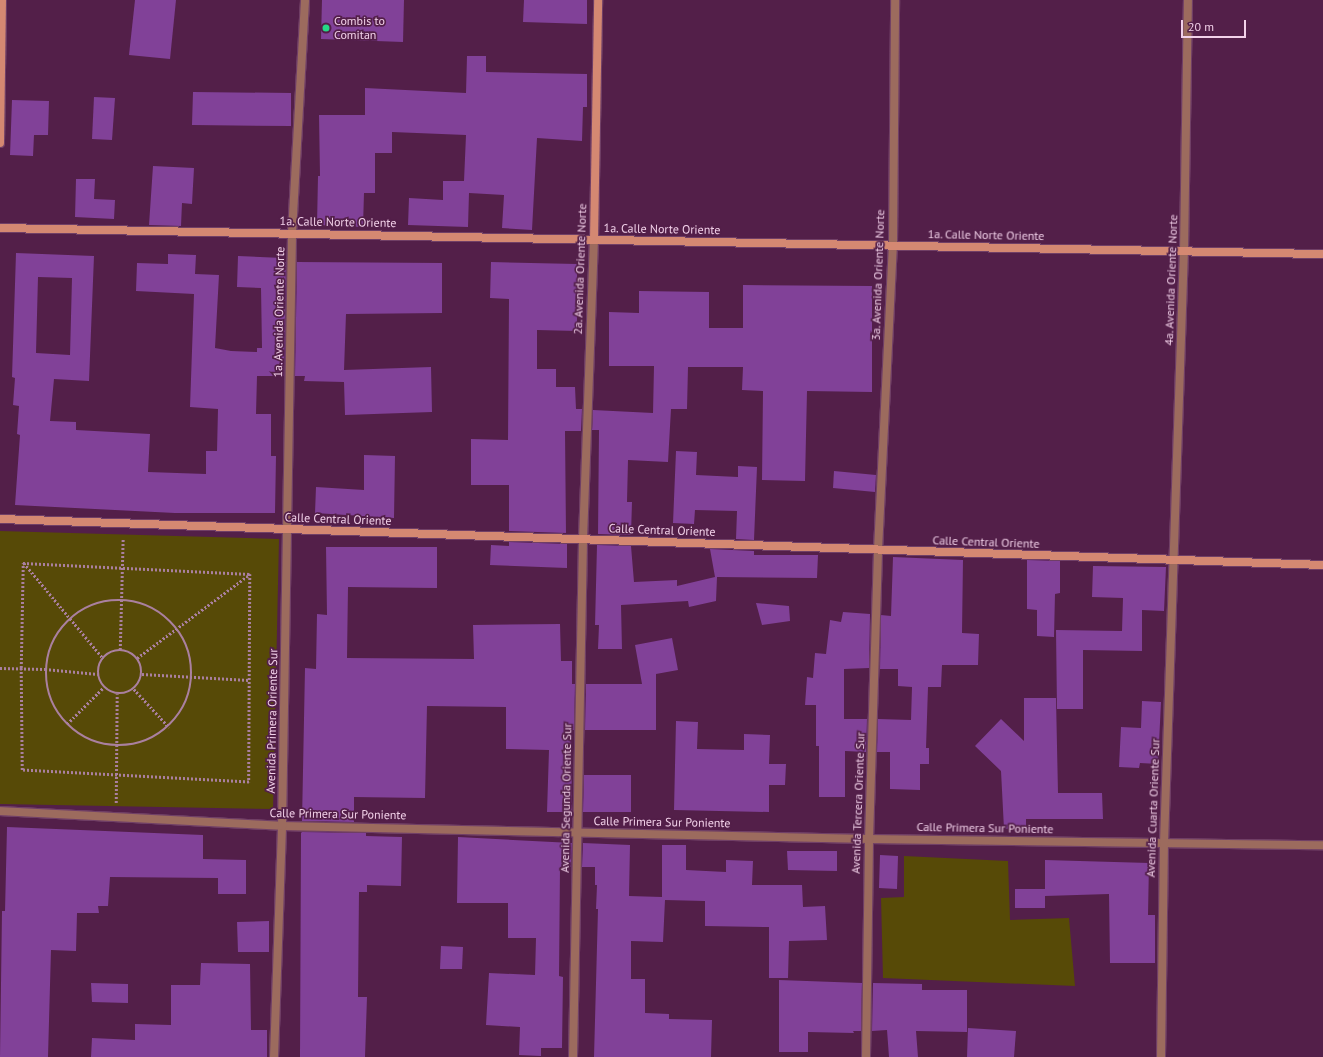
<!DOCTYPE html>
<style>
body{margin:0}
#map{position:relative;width:1323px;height:1057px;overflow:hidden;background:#531f49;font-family:"PT Sans",sans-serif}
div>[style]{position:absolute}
.green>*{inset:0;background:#574a07}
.building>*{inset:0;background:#814198}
.path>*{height:2.5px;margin-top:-1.25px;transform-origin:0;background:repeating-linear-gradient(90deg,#aa80a0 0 2px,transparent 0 4px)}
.path>.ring{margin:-1.25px;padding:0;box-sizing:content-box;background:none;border:2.5px solid #aa80a0;border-radius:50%}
.roads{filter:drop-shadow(1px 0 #703f66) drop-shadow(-1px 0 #703f66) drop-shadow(0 1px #703f66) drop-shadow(0 -1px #703f66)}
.street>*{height:8px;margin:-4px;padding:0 4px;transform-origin:4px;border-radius:4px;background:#9c6b5e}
.secondary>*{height:8px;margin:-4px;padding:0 4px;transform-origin:4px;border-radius:4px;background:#d48872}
.dots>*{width:11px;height:11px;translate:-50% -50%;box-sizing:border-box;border:2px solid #531f49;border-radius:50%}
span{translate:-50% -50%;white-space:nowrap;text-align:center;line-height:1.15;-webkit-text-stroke:3.5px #531f49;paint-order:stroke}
.poi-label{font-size:12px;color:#f2d1e9}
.left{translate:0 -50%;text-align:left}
.street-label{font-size:12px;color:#f2d1e9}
.scale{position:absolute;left:1181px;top:20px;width:65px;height:18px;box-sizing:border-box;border:2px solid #f2d1e9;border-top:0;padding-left:5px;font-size:12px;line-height:14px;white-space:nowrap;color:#f2d1e9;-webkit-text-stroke:3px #531f49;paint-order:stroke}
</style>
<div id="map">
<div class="green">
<div style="clip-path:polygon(0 531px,279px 539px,273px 809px,0 804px)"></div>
<div style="clip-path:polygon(904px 856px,1008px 861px,1010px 920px,1069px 918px,1075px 986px,883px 978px,881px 898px,904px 897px)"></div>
</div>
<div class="building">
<div style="clip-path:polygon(135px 0,176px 0,170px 59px,129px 55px)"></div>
<div style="clip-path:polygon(322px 0,404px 0,403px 42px,321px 39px)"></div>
<div style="clip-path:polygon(524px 0,587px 0,587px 24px,523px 22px)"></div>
<div style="clip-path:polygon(467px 56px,486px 56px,486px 72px,587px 74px,587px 107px,583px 107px,582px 141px,537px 138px,532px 230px,502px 228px,504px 195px,469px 193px,468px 227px,408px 225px,409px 198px,443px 200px,443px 181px,464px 181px,466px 135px,392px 132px,392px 153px,375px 153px,375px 193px,364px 193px,363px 227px,317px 225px,318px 176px,320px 176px,319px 115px,365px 115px,365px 88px,466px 93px)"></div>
<div style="clip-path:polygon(193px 92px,291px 93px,291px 126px,192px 125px)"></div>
<div style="clip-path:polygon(94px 97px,115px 98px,112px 140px,92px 139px)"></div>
<div style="clip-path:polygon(12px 100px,49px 101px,48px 135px,34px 135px,33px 156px,10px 155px)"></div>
<div style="clip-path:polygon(153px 166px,194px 168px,192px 204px,182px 203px,181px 226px,149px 225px)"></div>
<div style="clip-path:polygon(76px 179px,95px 179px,94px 199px,115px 200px,114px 219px,75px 217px)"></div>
<div style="clip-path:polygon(evenodd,16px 253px,94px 256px,89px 381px,54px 379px,50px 421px,76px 422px,76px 430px,150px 434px,148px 472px,206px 474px,206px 451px,217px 451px,218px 409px,190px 407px,194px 294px,136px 291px,137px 263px,168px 264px,168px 254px,196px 255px,195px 274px,219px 275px,215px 348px,231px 351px,257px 352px,257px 348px,262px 348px,261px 288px,237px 287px,238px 256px,283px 258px,282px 262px,286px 262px,284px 376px,257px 376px,256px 414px,271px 414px,271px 456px,276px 456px,275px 513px,175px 513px,15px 505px,20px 435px,17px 434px,19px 406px,13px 405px,15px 378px,12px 377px,16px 253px,38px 277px,72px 278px,70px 355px,36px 353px,38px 277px)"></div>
<div style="clip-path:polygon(297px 262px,442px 263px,442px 313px,346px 314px,344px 370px,431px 367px,432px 412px,345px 415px,344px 382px,304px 381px,305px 376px,295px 376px)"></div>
<div style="clip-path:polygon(491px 262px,577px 264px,577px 331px,537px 330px,537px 369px,556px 369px,556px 387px,575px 387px,576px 409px,582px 409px,581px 431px,565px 431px,566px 533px,509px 531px,509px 485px,471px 485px,471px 439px,508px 440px,509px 299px,490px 298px)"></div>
<div style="clip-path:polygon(743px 285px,872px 286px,872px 392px,807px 391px,805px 481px,762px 480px,763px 391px,742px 390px,743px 367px,688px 367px,687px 409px,671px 409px,668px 462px,628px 460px,627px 502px,632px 502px,631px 535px,598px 534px,599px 430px,592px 430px,593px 410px,653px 413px,654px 366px,609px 366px,609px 312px,639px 313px,639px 291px,709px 292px,709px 328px,743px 328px)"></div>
<div style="clip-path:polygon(676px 451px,697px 452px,696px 475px,738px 477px,738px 466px,757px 467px,754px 540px,736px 539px,737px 511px,695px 510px,694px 524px,673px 523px)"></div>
<div style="clip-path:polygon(364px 455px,395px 456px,394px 518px,315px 513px,316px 487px,364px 490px)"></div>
<div style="clip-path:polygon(834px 471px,876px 475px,875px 492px,833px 488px)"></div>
<div style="clip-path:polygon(509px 542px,567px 544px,567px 568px,490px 565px,491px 545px,509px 546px)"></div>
<div style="clip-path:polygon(597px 545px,631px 546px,634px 582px,677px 580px,677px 586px,715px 577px,710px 549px,754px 551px,754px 555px,818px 555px,817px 578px,717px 577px,716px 601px,689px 607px,688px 601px,621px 605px,622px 649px,598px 649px,599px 625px,595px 625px)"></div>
<div style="clip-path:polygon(326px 547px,437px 547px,437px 588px,348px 587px,347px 658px,474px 659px,473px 625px,560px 624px,561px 661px,572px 661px,572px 684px,575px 684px,574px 730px,571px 730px,572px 812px,547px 812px,549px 750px,506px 749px,506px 707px,427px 706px,425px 798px,354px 797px,354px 822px,302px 821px,305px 668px,316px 669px,317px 614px,327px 615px)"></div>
<div style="clip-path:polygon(893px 557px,963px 560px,962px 633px,979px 634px,978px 665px,942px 665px,941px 687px,928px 687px,926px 748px,929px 748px,929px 764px,920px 764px,920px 790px,890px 789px,890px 752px,877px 752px,878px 719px,911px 720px,912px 687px,898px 686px,898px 669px,880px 669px,881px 615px,891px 616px)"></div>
<div style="clip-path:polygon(1027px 560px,1060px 561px,1060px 593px,1055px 594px,1054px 637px,1037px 636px,1037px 610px,1027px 609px)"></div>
<div style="clip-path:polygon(1093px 566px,1166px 567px,1164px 611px,1142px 610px,1142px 651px,1083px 650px,1083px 709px,1057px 709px,1056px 630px,1122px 631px,1123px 598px,1092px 597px)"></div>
<div style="clip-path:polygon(756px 603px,789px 606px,790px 621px,762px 625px)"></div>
<div style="clip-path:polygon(843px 612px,870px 614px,869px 668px,844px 669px,844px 719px,867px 719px,866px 752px,845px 751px,845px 797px,819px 797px,819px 746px,816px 746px,816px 705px,805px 705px,807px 677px,813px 678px,815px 653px,826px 654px,830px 620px,841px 622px)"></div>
<div style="clip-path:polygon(672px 638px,678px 670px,656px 674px,656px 730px,585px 730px,586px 684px,642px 684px,635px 645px)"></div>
<div style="clip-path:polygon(1024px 698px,1056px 698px,1058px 793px,1102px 793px,1103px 819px,1026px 819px,1026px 828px,1004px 829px,1001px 771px,975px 746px,1001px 719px,1024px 741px)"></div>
<div style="clip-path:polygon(1142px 701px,1161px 702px,1158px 764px,1140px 763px,1139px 768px,1119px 767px,1121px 727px,1141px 728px)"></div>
<div style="clip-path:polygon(676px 721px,698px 722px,697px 749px,744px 750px,744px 734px,770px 735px,769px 764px,786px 764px,785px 785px,769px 785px,769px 812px,674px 810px)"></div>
<div style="clip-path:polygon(584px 775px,631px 775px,631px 812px,583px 812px)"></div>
<div style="clip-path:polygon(7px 827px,203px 835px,203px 859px,246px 860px,246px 894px,218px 894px,218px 878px,110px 877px,108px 906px,98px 906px,99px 913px,77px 913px,76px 951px,51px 950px,48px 1057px,0 1057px,2px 911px,5px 911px)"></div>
<div style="clip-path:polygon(302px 832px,366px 833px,366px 836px,402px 837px,401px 886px,367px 885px,367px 892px,359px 892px,358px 997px,367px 997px,365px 1057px,300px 1057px,301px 833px)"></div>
<div style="clip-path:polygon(458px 837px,572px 843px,571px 867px,560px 867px,559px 976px,563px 977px,562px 1048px,541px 1048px,541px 1056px,519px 1055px,520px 1027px,486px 1025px,489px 973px,535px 975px,536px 938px,508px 938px,508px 903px,457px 903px)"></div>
<div style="clip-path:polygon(583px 843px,630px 845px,629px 896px,662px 897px,662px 845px,686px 845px,686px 870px,726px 872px,726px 860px,753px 861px,752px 885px,802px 885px,803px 907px,825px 906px,827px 940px,789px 941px,788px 978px,769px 978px,769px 927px,705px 926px,705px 901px,665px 900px,663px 942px,631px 941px,631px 979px,645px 979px,645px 1013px,669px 1014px,669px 1019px,712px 1020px,711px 1057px,594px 1057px,598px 909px,596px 909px,597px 885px,595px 885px,595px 867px,582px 867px)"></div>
<div style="clip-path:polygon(787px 851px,837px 851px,837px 871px,788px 870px)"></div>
<div style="clip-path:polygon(880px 855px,898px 856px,897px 889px,879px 888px)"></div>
<div style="clip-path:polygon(1045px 860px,1149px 863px,1148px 915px,1155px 915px,1155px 963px,1110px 963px,1109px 894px,1045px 896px,1045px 908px,1015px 908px,1015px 889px,1045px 889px)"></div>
<div style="clip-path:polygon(269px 921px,269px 952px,238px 952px,237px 922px)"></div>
<div style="clip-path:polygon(441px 946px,463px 947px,462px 969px,440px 969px)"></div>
<div style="clip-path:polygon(201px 963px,250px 964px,251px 1030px,267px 1030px,267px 1057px,91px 1057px,92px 1038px,135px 1040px,135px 1024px,171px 1025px,171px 985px,200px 985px)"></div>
<div style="clip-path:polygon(779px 980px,862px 983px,861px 1031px,853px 1031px,854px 1033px,808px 1032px,808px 1052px,779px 1052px)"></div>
<div style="clip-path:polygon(91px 983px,128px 984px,128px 1003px,92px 1002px)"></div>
<div style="clip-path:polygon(873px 983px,922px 984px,922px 990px,967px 990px,967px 1032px,916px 1031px,918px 1057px,889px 1057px,887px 1030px,872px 1031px)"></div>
<div style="clip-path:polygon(968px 1028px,1016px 1031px,1014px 1057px,967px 1057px)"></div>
</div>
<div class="path">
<div style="left:23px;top:563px;width:227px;rotate:2.8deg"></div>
<div style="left:250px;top:574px;width:208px;rotate:90.3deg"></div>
<div style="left:249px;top:782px;width:227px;rotate:-177deg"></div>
<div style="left:22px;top:770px;width:102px;rotate:-90.6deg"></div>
<div style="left:21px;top:668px;width:105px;rotate:-88.9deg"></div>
<div style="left:24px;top:563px;width:124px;rotate:50.3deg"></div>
<div class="ring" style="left:46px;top:600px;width:143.5px;height:143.5px"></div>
<div style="left:120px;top:650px;width:111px;rotate:-88.5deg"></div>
<div class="ring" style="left:98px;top:650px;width:41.5px;height:41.5px"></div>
<div style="left:137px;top:658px;width:141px;rotate:-36.6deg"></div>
<div style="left:0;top:668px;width:45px;rotate:1.3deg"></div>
<div style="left:45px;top:669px;width:53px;rotate:5.4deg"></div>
<div style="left:142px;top:674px;width:107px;rotate:3.2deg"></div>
<div style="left:134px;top:689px;width:52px;rotate:47.4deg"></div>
<div style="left:67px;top:724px;width:52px;rotate:-45deg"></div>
<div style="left:116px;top:803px;width:109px;rotate:-89.5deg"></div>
</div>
<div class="roads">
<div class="street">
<div style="left:0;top:811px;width:282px;rotate:3deg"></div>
<div style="left:282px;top:826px;width:587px;rotate:1.27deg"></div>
<div style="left:869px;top:839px;width:454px;rotate:0.8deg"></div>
<div style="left:274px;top:1057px;width:231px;rotate:-88deg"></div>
<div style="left:282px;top:826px;width:593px;rotate:-89.03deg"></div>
<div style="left:292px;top:233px;width:233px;rotate:-86.8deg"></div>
<div style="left:573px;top:1057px;width:518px;rotate:-88.89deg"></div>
<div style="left:583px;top:539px;width:300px;rotate:-87.9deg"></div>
<div style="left:866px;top:1057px;width:218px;rotate:-89.2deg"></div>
<div style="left:869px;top:839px;width:289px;rotate:-88.2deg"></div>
<div style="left:878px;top:550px;width:305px;rotate:-87.2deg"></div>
<div style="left:893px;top:245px;width:245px;rotate:-89.5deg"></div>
<div style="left:1161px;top:1057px;width:214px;rotate:-89.2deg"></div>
<div style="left:1164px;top:843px;width:592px;rotate:-88.07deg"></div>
<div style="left:1184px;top:251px;width:251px;rotate:-89.1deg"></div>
</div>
<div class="secondary">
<div style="left:0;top:143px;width:143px;rotate:-89.2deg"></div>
<div style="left:0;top:228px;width:1323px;rotate:1.13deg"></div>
<div style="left:594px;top:239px;width:239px;rotate:-89deg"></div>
<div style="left:0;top:519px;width:1324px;rotate:1.99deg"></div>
</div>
</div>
<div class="dots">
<div style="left:326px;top:28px;background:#25d886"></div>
</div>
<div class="poi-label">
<span class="left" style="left:334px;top:28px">Combis to<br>Comitan</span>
</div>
<div class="street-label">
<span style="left:338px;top:222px;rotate:1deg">1a. Calle Norte Oriente</span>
<span style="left:662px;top:229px;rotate:1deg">1a. Calle Norte Oriente</span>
<span style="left:986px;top:235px;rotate:1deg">1a. Calle Norte Oriente</span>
<span style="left:580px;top:269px;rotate:-88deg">2a. Avenida Oriente Norte</span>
<span style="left:878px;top:275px;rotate:-88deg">3a. Avenida Oriente Norte</span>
<span style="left:1171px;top:280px;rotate:-88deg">4a. Avenida Oriente Norte</span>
<span style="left:279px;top:312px;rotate:-89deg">1a. Avenida Oriente Norte</span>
<span style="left:338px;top:519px;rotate:2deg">Calle Central Oriente</span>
<span style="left:662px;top:530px;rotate:2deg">Calle Central Oriente</span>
<span style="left:986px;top:542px;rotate:2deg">Calle Central Oriente</span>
<span style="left:272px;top:721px;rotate:-89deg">Avenida Primera Oriente Sur</span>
<span style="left:566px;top:798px;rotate:-89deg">Avenida Segunda Oriente Sur</span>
<span style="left:858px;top:803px;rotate:-88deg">Avenida Tercera Oriente Sur</span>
<span style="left:1153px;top:808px;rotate:-88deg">Avenida Cuarta Oriente Sur</span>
<span style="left:338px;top:814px;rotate:1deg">Calle Primera Sur Poniente</span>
<span style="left:662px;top:822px;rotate:1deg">Calle Primera Sur Poniente</span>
<span style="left:985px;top:828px;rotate:1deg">Calle Primera Sur Poniente</span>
</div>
<div class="scale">20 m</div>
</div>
